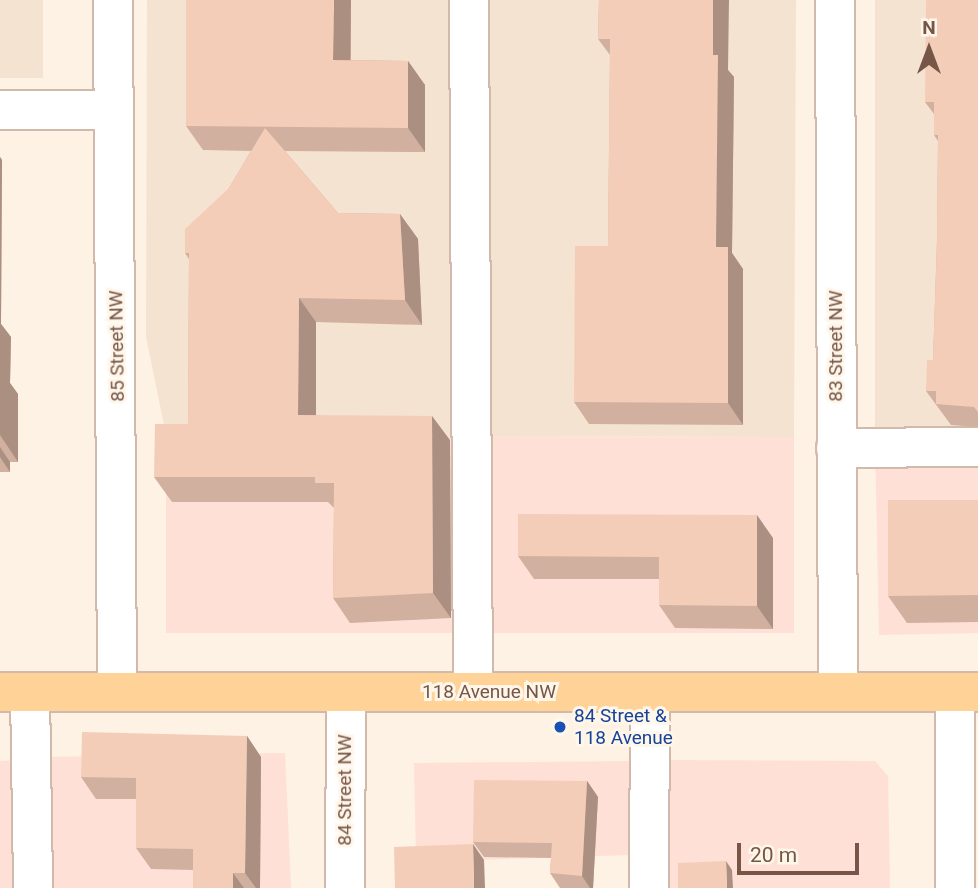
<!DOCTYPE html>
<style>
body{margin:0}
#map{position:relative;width:978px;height:888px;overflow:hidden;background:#fdf2e3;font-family:Roboto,sans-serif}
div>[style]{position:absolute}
.residential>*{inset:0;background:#f5e3d1}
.commercial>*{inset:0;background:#fee0d6}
.roads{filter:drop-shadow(2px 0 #d1baac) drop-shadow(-2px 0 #d1baac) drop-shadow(0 2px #d1baac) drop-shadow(0 -2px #d1baac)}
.minor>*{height:38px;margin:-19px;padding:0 19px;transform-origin:19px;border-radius:19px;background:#fff}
.major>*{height:38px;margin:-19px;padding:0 19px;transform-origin:19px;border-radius:19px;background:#ffd398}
.wall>*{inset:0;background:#d2b09f}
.shaded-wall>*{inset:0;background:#ab9082}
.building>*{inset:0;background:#f4cdb9}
.dots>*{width:19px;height:19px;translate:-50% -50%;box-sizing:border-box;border:4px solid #fff6ea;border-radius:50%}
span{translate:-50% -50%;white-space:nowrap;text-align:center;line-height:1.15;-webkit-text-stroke:6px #fff6ea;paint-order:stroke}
.street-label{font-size:19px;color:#775648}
.transit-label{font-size:19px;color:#164399}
.left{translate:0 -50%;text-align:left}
.north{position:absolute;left:894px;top:14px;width:70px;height:70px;-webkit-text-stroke:5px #fff6ea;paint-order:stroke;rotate:0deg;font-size:19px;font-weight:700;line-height:28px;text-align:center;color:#775648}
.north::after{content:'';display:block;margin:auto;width:24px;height:32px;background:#775648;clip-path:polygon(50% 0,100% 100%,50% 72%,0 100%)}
.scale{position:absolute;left:737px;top:843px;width:122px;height:32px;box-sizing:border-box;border:4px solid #775648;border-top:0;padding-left:9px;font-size:21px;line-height:24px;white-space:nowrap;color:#775648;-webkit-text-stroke:5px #fff6ea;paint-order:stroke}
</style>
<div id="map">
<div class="residential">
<div style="clip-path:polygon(0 0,43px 0,43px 78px,0 78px)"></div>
<div style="clip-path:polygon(147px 0,796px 0,794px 437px,166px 435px,146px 337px)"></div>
<div style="clip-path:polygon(875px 0,978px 0,978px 441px,875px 442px)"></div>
</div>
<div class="commercial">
<div style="clip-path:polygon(166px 435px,794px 437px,794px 633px,166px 633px)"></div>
<div style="clip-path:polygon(978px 441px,978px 633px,879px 635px,875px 442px)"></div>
<div style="clip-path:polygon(285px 753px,291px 888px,46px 888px,45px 757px)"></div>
<div style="clip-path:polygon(20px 760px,23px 888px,0 888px,0 761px)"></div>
<div style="clip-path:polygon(664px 760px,875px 761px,888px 776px,890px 888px,662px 888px)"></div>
<div style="clip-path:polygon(630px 761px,630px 855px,416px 862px,414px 763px)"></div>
</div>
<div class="roads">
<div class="minor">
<div style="left:113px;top:0;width:692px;rotate:89.67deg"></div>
<div style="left:469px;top:0;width:692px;rotate:89.67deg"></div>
<div style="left:835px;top:0;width:692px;rotate:89.75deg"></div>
<div style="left:0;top:110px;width:114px"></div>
<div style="left:836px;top:448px;width:142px;rotate:-0.4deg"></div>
<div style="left:30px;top:692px;width:196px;rotate:89.1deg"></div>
<div style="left:345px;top:888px;width:196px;rotate:-89.7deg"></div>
<div style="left:649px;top:888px;width:196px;rotate:-89.7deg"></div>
<div style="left:955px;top:888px;width:196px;rotate:-90deg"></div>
</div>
<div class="major">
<div style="left:0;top:692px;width:978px"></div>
</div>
</div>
<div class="wall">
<div style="clip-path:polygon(351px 0,351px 60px,408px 61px,425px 85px,425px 152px,285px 151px,338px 213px,400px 214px,418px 239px,422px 325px,316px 322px,316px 415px,450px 440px,451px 618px,350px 623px,333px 598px,334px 508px,328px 502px,172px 502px,154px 477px,188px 424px,189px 259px,185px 253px,229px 188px,251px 151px,203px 150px,186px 126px)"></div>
<div style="clip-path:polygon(599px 0,728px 70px,734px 77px,732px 253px,743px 269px,743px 425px,589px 424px,574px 402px,608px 246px,610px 55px,598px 39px)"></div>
<div style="clip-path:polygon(978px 0,978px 427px,951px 425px,926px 391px,933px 360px,937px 240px,938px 141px,934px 135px,934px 114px,925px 102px)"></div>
<div style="clip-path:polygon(0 157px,2px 160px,1px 324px,11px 337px,10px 383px,18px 394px,18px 462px,10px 462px,10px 472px,0 472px)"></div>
<div style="clip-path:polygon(978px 500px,978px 622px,907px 623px,888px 596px)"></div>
<div style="clip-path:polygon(773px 538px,773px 629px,675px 628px,659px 605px,659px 579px,534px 579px,518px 556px)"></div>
<div style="clip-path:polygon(247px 736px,261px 757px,260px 888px,193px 888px,193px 870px,151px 869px,136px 848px,136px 799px,96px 799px,81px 777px)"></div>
<div style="clip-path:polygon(587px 781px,598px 797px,593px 888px,560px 888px,550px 873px,551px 858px,484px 857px,473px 842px)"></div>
</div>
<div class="shaded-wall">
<div style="clip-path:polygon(334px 0,351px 0,350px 84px,333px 60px)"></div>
<div style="clip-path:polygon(713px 0,729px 0,728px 70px,734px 77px,732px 253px,743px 269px,743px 425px,728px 403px,716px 247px,713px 55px)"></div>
<div style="clip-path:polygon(408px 61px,425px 85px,425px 152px,408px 128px)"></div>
<div style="clip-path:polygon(0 157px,2px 160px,1px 324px,11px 337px,10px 383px,18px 394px,18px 462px,0 435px)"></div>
<div style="clip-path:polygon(400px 214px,418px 239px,422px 325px,405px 300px)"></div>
<div style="clip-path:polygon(299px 298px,316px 322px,316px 439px,298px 415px)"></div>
<div style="clip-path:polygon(432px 416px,450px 440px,451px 618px,433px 593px)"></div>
<div style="clip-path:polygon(0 447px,10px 462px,10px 472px,0 457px)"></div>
<div style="clip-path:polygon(757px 515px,773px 538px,773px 629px,757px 606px)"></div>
<div style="clip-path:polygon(247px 736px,261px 757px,260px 888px,256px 888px,245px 873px)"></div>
<div style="clip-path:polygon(587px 781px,598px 797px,593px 888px,590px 888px,582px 876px)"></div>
<div style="clip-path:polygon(473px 844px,484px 860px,485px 888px,474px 888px)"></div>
<div style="clip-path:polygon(726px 861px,732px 870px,733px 888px,727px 888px)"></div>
<div style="clip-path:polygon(233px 873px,244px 888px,233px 888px)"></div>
</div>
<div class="building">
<div style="clip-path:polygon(186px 0,334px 0,333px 60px,408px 61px,408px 128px,186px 126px)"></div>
<div style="clip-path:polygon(599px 0,713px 0,713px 55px,718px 55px,716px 247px,728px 247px,728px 403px,574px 402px,575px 246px,608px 246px,610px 39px,598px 39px)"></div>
<div style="clip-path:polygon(926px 0,978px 0,978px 412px,974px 407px,936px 404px,936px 391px,926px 391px,927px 360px,933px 360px,937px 240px,938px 135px,934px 135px,934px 102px,925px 102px)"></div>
<div style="clip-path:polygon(265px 128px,338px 213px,400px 214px,405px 300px,299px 298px,298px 415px,432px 416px,433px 593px,333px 598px,334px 483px,315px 483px,315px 477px,154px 477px,155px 424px,188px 424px,189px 253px,185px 253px,185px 229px,229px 188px)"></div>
<div style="clip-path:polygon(888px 500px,978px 500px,978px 595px,888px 596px)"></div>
<div style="clip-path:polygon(518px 514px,757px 515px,757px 606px,659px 605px,659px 557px,518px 556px)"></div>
<div style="clip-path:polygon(82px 732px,247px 736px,245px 873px,233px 873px,233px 888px,193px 888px,193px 849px,136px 848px,136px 778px,81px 777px)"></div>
<div style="clip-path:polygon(474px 780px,587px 781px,582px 876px,550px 873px,552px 843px,473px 842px)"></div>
<div style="clip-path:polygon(473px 844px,474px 888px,395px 888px,394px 847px)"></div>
<div style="clip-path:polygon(726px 861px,727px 888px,678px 888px,678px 863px)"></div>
</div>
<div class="dots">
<div style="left:560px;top:727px;background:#1a4fb4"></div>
</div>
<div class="street-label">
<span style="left:117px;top:346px;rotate:-91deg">85 Street NW</span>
<span style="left:836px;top:346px;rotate:-90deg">83 Street NW</span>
<span style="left:489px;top:692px">118 Avenue NW</span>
<span style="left:345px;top:790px;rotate:-90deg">84 Street NW</span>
</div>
<div class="transit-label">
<span class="left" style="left:574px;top:727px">84 Street &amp;<br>118 Avenue</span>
</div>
<div class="north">N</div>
<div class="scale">20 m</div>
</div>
